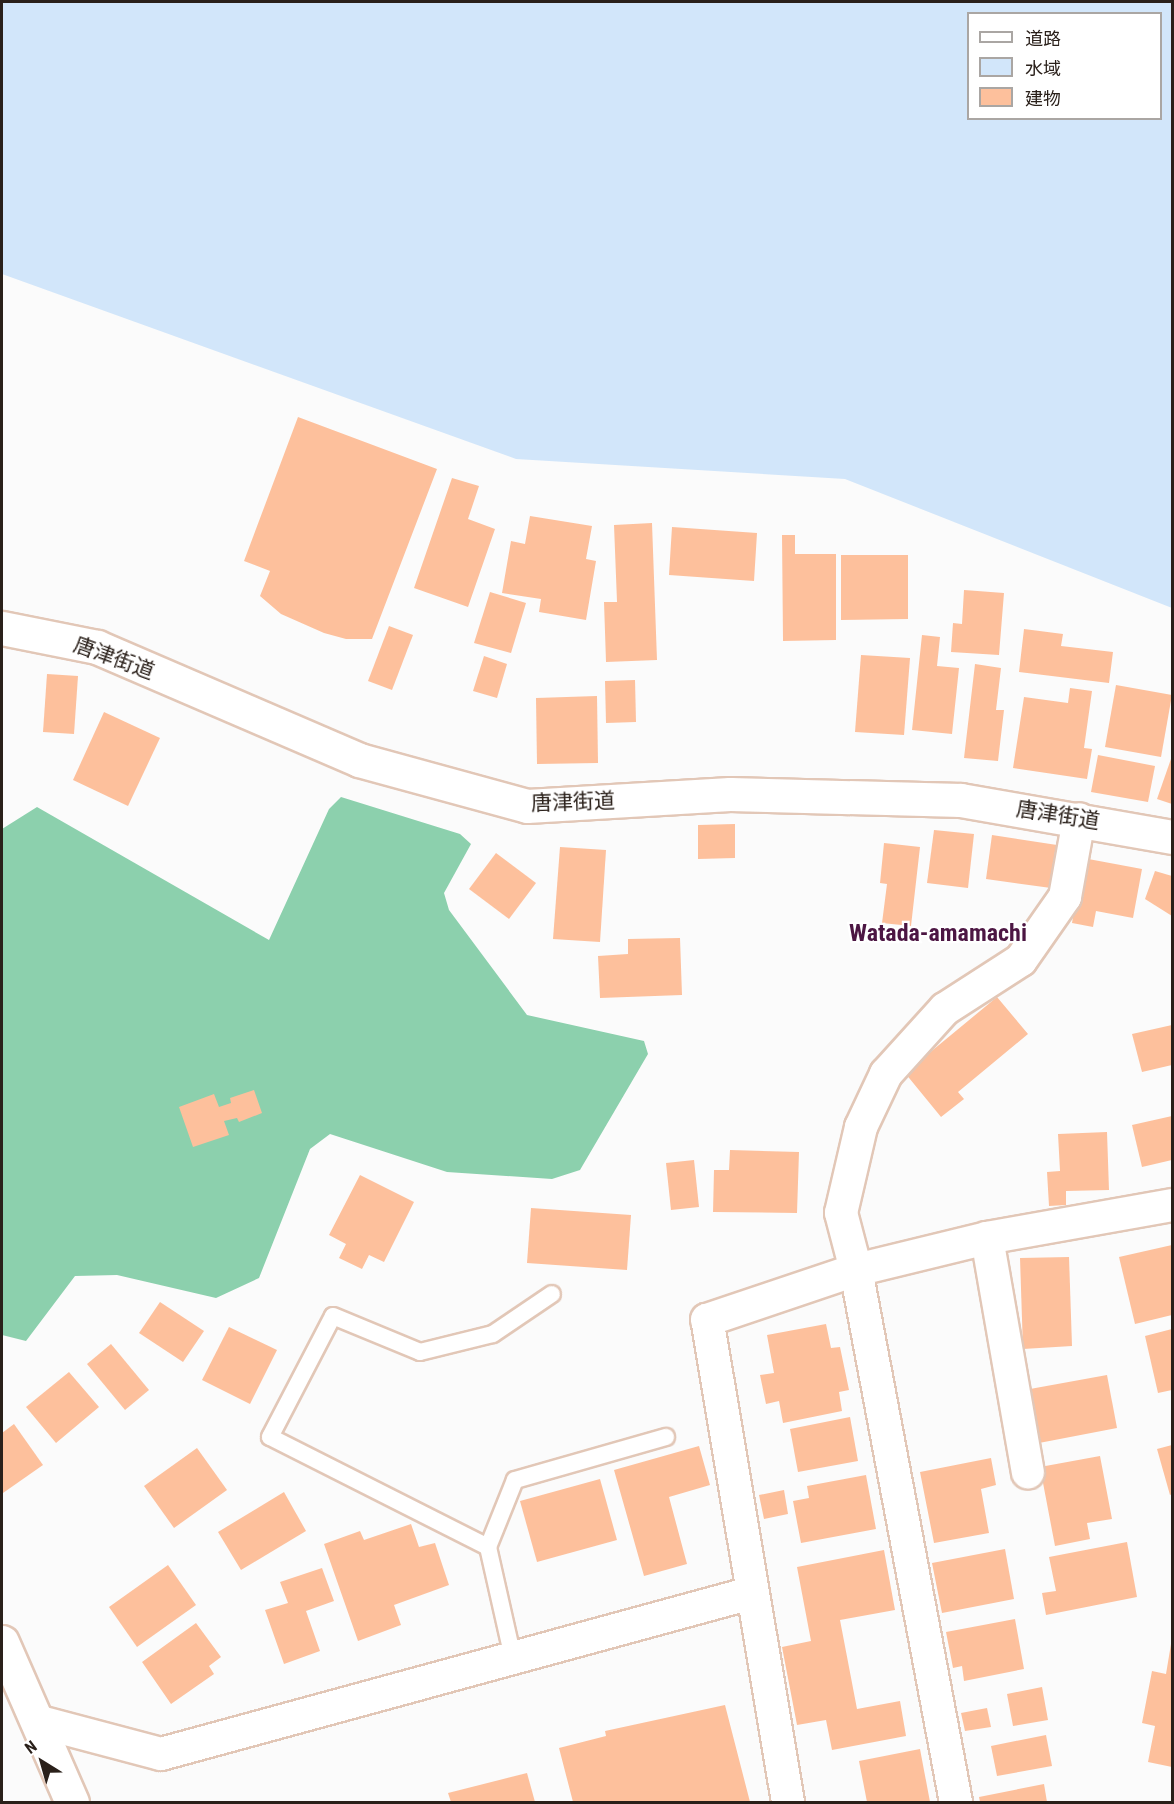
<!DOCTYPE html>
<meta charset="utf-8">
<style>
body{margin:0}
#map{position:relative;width:1174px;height:1804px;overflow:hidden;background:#fbfbfb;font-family:"Roboto Condensed","Noto Sans JP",sans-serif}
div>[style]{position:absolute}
.forest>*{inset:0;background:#8cd0ad}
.water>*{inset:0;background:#d2e6fa}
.building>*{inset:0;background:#fdc09c}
.roads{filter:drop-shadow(2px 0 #e2c7b7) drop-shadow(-2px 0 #e2c7b7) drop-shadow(0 2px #e2c7b7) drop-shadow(0 -2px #e2c7b7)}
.service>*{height:16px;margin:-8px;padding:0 8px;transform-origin:8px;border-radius:8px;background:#fff}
.minor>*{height:32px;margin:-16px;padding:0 16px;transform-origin:16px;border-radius:16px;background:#fff}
.tertiary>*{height:33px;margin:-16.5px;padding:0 16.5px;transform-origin:16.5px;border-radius:16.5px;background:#fff}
span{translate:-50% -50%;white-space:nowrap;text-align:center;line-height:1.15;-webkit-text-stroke:4.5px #fff;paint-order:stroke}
.street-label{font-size:21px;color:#2a201a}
.quarter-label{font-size:24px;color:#4c1643;font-weight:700}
.frame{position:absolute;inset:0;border:3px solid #2a201a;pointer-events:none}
.legend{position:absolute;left:967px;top:12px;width:195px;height:108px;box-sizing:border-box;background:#fff;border:2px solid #aaa6a3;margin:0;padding:8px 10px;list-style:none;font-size:18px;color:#2a201a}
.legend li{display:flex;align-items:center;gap:12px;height:30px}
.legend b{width:30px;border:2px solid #aaa6a3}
.north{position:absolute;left:12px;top:1732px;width:60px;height:60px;-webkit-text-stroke:4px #fff;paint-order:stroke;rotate:323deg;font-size:16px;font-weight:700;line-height:24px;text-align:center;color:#2a201a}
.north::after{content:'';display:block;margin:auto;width:21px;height:27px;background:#2a201a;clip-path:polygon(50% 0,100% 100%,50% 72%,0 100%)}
</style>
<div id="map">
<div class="forest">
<div style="clip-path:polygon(341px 797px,460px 834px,471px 844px,444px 893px,449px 910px,527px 1015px,644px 1041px,648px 1054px,580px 1170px,552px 1179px,447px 1172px,330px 1134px,310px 1149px,259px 1278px,216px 1298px,117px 1275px,75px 1276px,26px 1341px,2px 1335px,2px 829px,37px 807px,269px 940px,329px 809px)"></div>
</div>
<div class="water">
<div style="clip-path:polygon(evenodd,2px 2px,1172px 2px,1172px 608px,845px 479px,516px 459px,2px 274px,2px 2px,968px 14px,1160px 14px,1160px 118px,968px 118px,968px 14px)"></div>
</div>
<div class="building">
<div style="clip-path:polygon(298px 417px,437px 469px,372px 639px,346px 639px,324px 633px,281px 614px,260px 596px,270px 571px,244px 561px)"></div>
<div style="clip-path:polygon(452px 478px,479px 486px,468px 519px,495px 529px,468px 607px,414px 588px)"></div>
<div style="clip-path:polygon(530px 516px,592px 526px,586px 559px,596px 561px,586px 620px,539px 612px,541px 599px,502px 593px,511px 541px,525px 544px)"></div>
<div style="clip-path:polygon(652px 523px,657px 660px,606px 662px,604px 602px,617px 602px,614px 525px)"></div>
<div style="clip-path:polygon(672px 527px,757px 533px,754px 581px,669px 575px)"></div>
<div style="clip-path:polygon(782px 535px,795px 535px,795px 554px,836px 554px,836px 640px,783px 641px)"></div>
<div style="clip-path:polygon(841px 555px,908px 555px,908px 619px,841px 620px)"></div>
<div style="clip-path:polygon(964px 590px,1004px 593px,999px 655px,951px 652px,953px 623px,962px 624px)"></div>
<div style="clip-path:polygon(490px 592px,526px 603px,511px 653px,474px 643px)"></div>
<div style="clip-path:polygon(389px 626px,413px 635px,392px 690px,368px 681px)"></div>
<div style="clip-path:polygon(1024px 629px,1063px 634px,1061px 646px,1113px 652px,1109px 683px,1019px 672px)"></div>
<div style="clip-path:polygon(922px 635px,940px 637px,937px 666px,959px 668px,952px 734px,912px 730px)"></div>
<div style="clip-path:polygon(861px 655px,910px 658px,904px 735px,855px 732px)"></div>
<div style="clip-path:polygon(484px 656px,507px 664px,497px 698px,473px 691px)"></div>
<div style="clip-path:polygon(975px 664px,1001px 668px,996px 710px,1004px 710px,998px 761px,964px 758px)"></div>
<div style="clip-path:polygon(47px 674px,78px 676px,74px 734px,43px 732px)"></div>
<div style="clip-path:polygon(635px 680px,636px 722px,606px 723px,605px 681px)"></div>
<div style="clip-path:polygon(1116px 685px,1172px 695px,1161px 757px,1105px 747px)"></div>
<div style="clip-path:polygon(1070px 688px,1092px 691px,1084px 748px,1092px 749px,1087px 779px,1013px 768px,1024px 697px,1068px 703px)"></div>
<div style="clip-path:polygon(597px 696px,598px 763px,537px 764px,536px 698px)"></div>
<div style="clip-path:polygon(104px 712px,160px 738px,128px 806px,73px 780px)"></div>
<div style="clip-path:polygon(1098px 755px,1155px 766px,1148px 802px,1091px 792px)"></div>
<div style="clip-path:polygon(1172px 756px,1172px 804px,1157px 799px)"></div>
<div style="clip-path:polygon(735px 824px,735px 858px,698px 859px,698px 825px)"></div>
<div style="clip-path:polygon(934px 830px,974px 834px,968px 888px,927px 883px)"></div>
<div style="clip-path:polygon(992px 835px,1057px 845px,1051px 888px,986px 879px)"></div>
<div style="clip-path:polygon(884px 843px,920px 847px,911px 926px,882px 923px,887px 884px,880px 883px)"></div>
<div style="clip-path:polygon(560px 847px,606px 850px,600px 942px,553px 939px)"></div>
<div style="clip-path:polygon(496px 853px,536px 883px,509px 919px,469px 889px)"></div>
<div style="clip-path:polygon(1083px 858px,1142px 869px,1133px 918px,1096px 911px,1093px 927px,1072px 923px)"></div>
<div style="clip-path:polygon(1155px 871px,1172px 876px,1172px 916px,1145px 899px)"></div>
<div style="clip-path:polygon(680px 938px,682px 995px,600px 998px,598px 956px,628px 954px,628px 939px)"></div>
<div style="clip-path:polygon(997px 997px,1028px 1034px,958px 1092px,964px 1099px,941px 1117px,905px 1073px)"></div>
<div style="clip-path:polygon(1172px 1025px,1172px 1065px,1142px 1072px,1132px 1034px)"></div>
<div style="clip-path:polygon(254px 1090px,262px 1113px,239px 1122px,237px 1118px,224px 1121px,229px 1135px,193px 1147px,179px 1107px,214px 1094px,219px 1107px,231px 1103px,230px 1098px)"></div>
<div style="clip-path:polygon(1172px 1116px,1172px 1160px,1142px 1167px,1132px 1125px)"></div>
<div style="clip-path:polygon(1107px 1132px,1109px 1190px,1066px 1191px,1066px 1205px,1049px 1206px,1047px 1172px,1060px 1171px,1058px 1134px)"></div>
<div style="clip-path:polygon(730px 1150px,799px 1152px,797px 1213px,713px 1212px,714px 1170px,729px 1170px)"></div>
<div style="clip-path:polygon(694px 1160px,699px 1207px,671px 1210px,666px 1163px)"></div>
<div style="clip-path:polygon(360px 1175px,414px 1202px,384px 1262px,369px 1255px,362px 1269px,339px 1258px,346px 1244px,329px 1235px)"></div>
<div style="clip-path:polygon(531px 1208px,631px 1215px,627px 1270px,527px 1263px)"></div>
<div style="clip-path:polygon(1172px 1245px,1172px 1315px,1135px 1324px,1119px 1257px)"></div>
<div style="clip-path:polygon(1069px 1257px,1072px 1346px,1023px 1349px,1020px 1258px)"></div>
<div style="clip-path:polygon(160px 1302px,204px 1331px,183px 1362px,139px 1333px)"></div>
<div style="clip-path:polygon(826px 1324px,831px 1348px,840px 1347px,849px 1390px,839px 1392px,842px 1411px,783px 1423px,779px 1401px,766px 1404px,760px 1375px,774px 1373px,767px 1335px)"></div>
<div style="clip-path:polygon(229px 1327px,277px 1350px,250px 1404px,202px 1380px)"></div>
<div style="clip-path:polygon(1172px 1329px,1172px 1390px,1158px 1393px,1145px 1336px)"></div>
<div style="clip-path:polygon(111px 1344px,149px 1390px,125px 1410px,87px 1364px)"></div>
<div style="clip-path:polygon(69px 1372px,99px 1407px,56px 1443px,26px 1407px)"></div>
<div style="clip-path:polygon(1107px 1375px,1117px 1428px,1039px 1443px,1030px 1389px)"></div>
<div style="clip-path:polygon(850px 1417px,858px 1461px,798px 1472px,790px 1429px)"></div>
<div style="clip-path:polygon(14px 1424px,43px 1465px,3px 1493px,2px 1433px)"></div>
<div style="clip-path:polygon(1172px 1445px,1172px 1494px,1170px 1495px,1157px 1449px)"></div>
<div style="clip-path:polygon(699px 1446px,710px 1485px,669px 1497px,687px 1564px,644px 1576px,614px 1470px)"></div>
<div style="clip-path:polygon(197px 1448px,227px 1490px,174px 1528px,144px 1486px)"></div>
<div style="clip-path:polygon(1100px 1456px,1112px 1519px,1087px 1523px,1090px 1539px,1055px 1546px,1040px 1467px)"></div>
<div style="clip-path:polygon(991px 1458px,996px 1485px,981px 1489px,989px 1533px,934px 1543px,920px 1472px)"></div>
<div style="clip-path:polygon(866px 1475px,876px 1529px,801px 1543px,793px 1501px,809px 1498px,807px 1486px)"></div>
<div style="clip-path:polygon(600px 1479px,617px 1540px,537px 1562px,520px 1501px)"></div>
<div style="clip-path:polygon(784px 1490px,788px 1514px,764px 1519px,759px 1495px)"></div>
<div style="clip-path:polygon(284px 1492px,306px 1531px,241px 1570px,218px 1532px)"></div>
<div style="clip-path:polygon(411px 1524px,419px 1547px,435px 1543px,449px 1585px,394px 1605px,401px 1625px,358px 1641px,324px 1544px,360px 1531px,364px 1540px)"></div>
<div style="clip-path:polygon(1127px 1542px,1137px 1597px,1046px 1615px,1042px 1593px,1056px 1591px,1049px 1557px)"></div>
<div style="clip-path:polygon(1005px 1549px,1014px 1599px,942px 1613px,932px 1563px)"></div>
<div style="clip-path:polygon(884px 1550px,895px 1610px,840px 1620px,857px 1709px,900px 1701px,906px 1736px,832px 1750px,826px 1720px,797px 1725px,782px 1647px,811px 1641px,797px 1567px)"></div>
<div style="clip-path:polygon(168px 1565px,196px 1605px,137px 1647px,109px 1607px)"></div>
<div style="clip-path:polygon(322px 1568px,334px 1601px,306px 1611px,320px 1651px,284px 1664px,265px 1610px,288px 1603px,280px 1582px)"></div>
<div style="clip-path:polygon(1015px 1619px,1024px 1669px,964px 1681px,962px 1666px,953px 1668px,946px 1632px)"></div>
<div style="clip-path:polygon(196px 1623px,221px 1657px,209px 1666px,214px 1674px,171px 1704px,142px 1662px)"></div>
<div style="clip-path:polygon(1171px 1644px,1172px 1644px,1172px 1767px,1148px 1762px,1155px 1726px,1142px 1723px,1152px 1671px,1166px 1674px)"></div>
<div style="clip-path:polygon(1042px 1687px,1048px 1720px,1013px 1726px,1007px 1694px)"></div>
<div style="clip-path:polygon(725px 1705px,750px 1802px,573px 1802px,559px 1748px,606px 1736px,605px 1731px)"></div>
<div style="clip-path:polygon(987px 1708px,991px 1727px,965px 1731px,961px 1713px)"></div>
<div style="clip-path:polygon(1046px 1735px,1052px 1766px,997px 1776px,991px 1746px)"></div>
<div style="clip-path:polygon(920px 1749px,930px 1802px,867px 1802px,859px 1761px)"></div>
<div style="clip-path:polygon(527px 1773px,535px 1802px,451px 1802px,448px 1793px)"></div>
<div style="clip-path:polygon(1044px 1784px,1047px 1802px,980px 1802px,979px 1797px)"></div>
</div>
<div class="roads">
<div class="service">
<div style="left:488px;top:1547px;width:72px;rotate:-68.1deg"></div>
<div style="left:515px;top:1480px;width:157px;rotate:-15.9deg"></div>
<div style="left:513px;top:1658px;width:114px;rotate:-102.7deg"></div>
<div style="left:488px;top:1547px;width:244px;rotate:-153.2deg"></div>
<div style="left:270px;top:1437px;width:136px;rotate:-62.5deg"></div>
<div style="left:333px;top:1316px;width:94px;rotate:22.5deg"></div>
<div style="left:420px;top:1352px;width:75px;rotate:-13.9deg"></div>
<div style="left:493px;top:1334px;width:71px;rotate:-34.1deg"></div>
</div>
<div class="minor">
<div style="left:987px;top:1238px;width:238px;rotate:80.1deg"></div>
<div style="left:40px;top:1722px;width:125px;rotate:14.8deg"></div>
<div style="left:161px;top:1754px;width:612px;rotate:-15.26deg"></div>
<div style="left:788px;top:1802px;width:489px;rotate:-99.5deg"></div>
<div style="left:707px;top:1320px;width:157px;rotate:-18.6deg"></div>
<div style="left:856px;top:1270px;width:135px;rotate:-13.7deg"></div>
<div style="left:987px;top:1238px;width:188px;rotate:-10.1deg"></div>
<div style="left:956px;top:1802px;width:541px;rotate:-100.65deg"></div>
<div style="left:856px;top:1270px;width:59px;rotate:-104.7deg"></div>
<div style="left:841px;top:1213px;width:88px;rotate:-76.9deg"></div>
<div style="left:861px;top:1127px;width:59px;rotate:-64.7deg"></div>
<div style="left:886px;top:1074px;width:88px;rotate:-47.8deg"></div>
<div style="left:945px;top:1009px;width:90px;rotate:-32.8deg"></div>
<div style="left:1021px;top:960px;width:77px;rotate:-55.1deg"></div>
<div style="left:1065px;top:897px;width:79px;rotate:-79.8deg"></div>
</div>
<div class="tertiary">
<div style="left:2px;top:628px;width:97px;rotate:11.3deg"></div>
<div style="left:97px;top:647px;width:285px;rotate:23.3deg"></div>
<div style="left:359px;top:760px;width:174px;rotate:15.3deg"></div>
<div style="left:527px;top:806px;width:203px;rotate:-3.4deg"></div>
<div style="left:730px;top:794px;width:231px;rotate:1.5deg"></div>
<div style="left:961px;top:800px;width:214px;rotate:9.9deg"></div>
<div style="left:2px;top:1642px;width:175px;rotate:66.4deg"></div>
</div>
</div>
<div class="street-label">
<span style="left:114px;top:658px;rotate:20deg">唐津街道</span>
<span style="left:573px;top:802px;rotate:-2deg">唐津街道</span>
<span style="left:1058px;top:815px;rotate:9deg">唐津街道</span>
</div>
<div class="quarter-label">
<span style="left:938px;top:934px">Watada-amamachi</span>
</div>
<div class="frame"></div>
<ul class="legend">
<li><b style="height:8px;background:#fff"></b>道路</li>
<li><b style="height:16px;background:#d2e6fa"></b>水域</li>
<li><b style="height:16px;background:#fdc09c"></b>建物</li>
</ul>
<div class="north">N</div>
</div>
